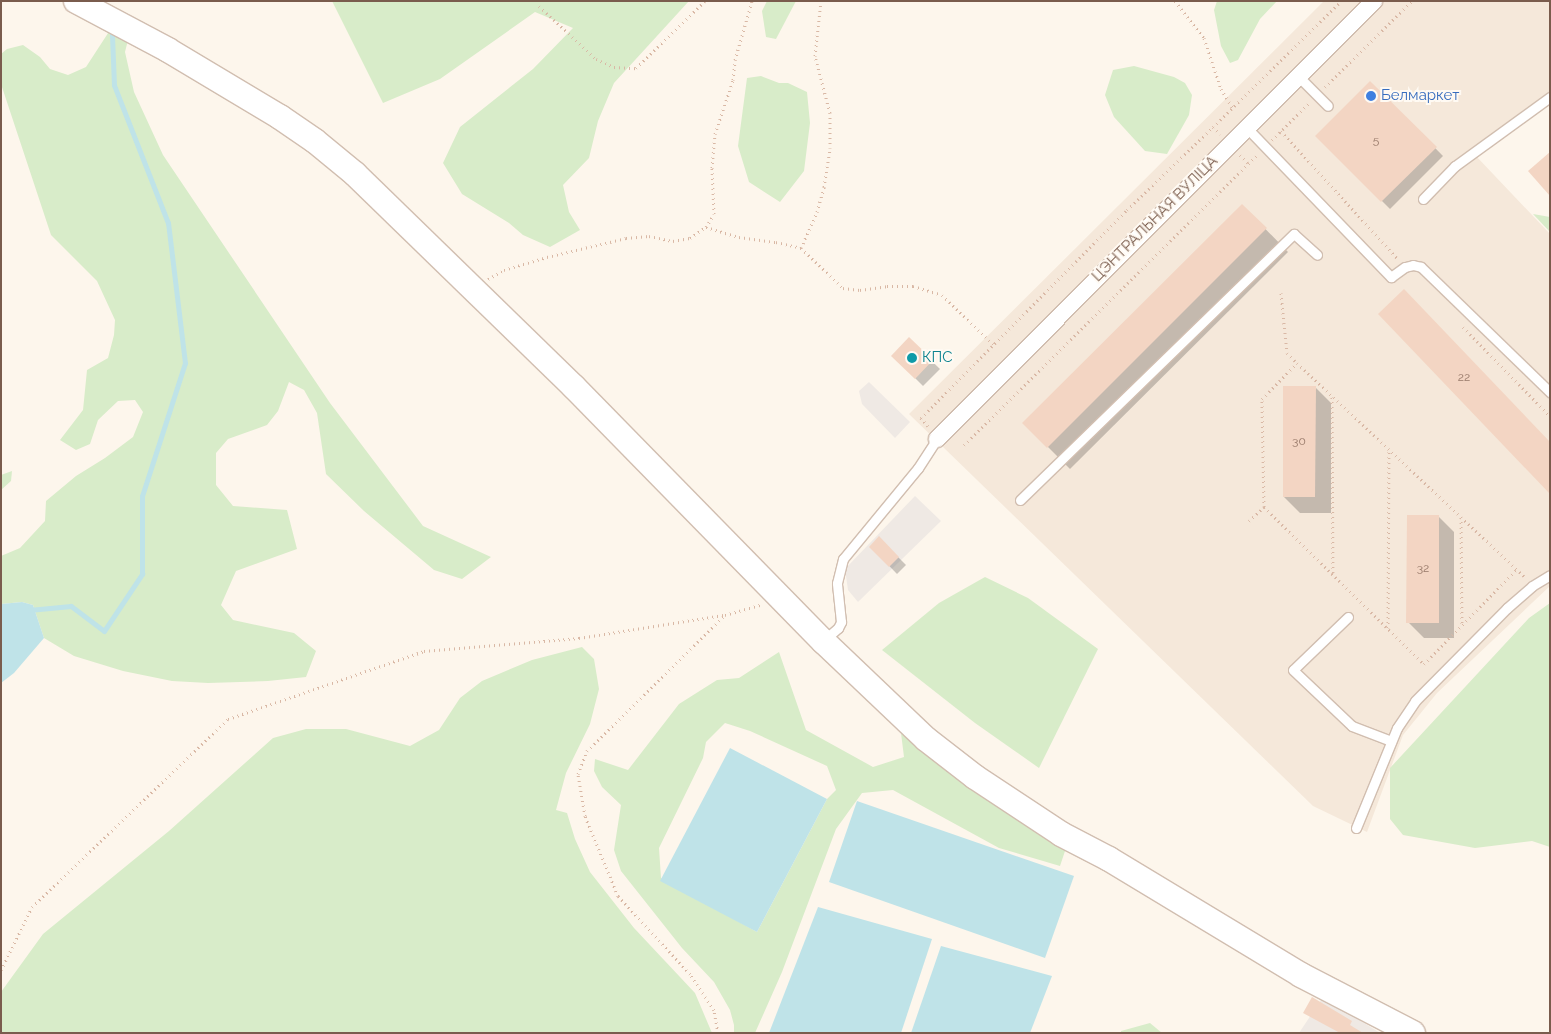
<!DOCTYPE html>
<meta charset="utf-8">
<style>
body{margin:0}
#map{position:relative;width:1551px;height:1034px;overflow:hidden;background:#fdf6ec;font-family:Raleway,sans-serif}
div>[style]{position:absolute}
.residential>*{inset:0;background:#f5e8da}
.industrial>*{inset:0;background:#efe9e4}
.green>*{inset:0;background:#d8ecc9}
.water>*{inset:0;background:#bfe3e8}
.shadow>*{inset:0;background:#0003}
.stream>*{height:5px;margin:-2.5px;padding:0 2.5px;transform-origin:2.5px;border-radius:2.5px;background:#bfe3e8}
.building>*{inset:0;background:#f3d5c3}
.path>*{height:3px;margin-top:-1.5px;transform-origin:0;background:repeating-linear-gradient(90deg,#d9b8a5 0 1px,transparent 0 5px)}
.roads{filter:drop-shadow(1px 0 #d1beb0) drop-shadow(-1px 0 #d1beb0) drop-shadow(0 1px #d1beb0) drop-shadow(0 -1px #d1beb0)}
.lane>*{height:9px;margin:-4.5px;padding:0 4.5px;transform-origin:4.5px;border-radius:4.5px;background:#fff}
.street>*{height:16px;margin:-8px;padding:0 8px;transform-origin:8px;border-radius:8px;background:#fff}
.secondary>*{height:24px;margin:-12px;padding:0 12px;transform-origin:12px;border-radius:12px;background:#fff}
.dots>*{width:14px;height:14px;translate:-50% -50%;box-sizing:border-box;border:2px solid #fffaf3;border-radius:50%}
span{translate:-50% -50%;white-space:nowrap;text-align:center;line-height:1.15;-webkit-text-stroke:4px #fffaf3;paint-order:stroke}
.number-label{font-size:12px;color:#987a6a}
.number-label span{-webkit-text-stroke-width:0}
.shop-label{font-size:15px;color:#366cbe}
.left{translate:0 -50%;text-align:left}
.street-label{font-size:15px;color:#7a5c4d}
.culture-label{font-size:15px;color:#0d838f}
.frame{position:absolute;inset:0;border:2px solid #7a5c4d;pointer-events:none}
</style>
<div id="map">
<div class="residential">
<div style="clip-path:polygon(1324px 1px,1550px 1px,1550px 103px,1476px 156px,1550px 234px,1550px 586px,1437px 693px,1403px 735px,1367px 832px,1313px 806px,909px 414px)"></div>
</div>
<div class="industrial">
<div style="clip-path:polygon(869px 382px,910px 422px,895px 438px,862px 404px,859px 391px)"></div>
<div style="clip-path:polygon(915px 496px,941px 521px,858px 602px,848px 590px,845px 569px)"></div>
<div style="clip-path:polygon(1323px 997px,1380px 1033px,1299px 1033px)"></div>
</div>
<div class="green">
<div style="clip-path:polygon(332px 1px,689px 1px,614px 83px,598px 121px,589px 158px,563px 185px,569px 212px,580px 230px,550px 247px,523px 235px,509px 223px,462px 194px,443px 163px,460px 127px,533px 69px,573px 28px,535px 12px,440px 79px,383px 103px)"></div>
<div style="clip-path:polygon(767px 1px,796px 1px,776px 39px,766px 37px,762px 11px)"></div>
<div style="clip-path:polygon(1217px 1px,1277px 1px,1260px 19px,1238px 60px,1230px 63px,1221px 46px,1214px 10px)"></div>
<div style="clip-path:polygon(112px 27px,129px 36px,125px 52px,134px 92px,163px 155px,330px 403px,423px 526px,491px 557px,462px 579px,434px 570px,364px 511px,326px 474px,317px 413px,304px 390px,289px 382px,278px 411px,267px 425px,228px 439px,216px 453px,216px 485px,233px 506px,287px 510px,297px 549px,236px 571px,221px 605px,233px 620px,294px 633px,316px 651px,306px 677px,268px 681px,208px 683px,172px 681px,123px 671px,74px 656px,44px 638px,33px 605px,22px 602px,1px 604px,1px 556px,20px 548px,45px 521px,46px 501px,76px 476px,105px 458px,133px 437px,143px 412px,135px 400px,118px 401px,98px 420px,90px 444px,76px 450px,60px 440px,83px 410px,87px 370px,108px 358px,114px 335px,115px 320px,97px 281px,51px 235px,1px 84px,1px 54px,7px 49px,23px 45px,40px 57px,50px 69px,68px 75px,86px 67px)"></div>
<div style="clip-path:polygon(1134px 66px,1174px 77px,1185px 83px,1192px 95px,1189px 115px,1167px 154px,1145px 151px,1114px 117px,1105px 95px,1113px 70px)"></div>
<div style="clip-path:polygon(761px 76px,779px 83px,788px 83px,807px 92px,810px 123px,804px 171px,780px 202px,749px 182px,738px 146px,747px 78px)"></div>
<div style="clip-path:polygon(1533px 214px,1550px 217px,1550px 232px)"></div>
<div style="clip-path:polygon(12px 471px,11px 481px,1px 490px,1px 475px)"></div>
<div style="clip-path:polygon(985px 577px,1028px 598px,1098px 649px,1039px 768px,975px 723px,882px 650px,939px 603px)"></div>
<div style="clip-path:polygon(1550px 603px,1550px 847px,1532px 841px,1475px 848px,1403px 835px,1390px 819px,1390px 768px,1529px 618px)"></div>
<div style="clip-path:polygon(582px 647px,594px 659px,599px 689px,590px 724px,566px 773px,556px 810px,567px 813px,575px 839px,590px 872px,634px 928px,695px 993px,712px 1033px,1px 1033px,1px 992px,43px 934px,169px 831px,273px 738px,306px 729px,346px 729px,410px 746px,439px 730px,460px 698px,482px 681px,532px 660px)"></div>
<div style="clip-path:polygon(evenodd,779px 652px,806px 730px,873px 767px,904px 757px,901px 733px,958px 776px,1066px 848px,1060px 866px,999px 848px,893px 790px,862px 793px,836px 829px,782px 972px,755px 1033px,734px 1033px,734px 1025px,730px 1010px,714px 982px,682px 948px,621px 871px,614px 850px,621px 805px,602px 787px,594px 771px,595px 759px,628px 770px,679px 704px,717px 680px,739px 678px,779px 652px,725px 723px,750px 731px,827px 766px,836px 790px,827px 799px,757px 932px,661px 878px,659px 848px,703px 758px,706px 742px,725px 723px)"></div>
<div style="clip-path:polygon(1150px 1023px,1162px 1033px,1121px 1033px,1121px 1031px)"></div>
</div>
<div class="water">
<div style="clip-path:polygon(22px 602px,33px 605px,44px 638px,14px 673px,1px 683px,1px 604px)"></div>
<div style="clip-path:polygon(730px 748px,827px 799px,757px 932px,660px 881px)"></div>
<div style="clip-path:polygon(857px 801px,1074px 876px,1045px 958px,829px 882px)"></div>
<div style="clip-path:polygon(818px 907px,932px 939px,901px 1033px,769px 1033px)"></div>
<div style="clip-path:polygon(941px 946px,1052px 976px,1030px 1033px,911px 1033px)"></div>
</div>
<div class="shadow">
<div style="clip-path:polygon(1370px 82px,1443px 156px,1390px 209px,1317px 136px)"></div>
<div style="clip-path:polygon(1242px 205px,1288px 252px,1070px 469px,1024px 423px)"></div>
<div style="clip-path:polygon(909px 339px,940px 369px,923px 386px,893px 356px)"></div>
<div style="clip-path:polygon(1315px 387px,1331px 403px,1331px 513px,1300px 513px,1284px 497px)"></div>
<div style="clip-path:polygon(1438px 516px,1454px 532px,1454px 638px,1424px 638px,1408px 622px)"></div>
<div style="clip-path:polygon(879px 538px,906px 565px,897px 574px,871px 547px)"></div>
</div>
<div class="stream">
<div style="left:29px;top:610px;width:42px;rotate:-5.4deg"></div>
<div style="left:71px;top:606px;width:41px;rotate:37.1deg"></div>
<div style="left:104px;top:631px;width:69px;rotate:-56.3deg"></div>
<div style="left:142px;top:574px;width:78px;rotate:-90deg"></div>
<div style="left:142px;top:496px;width:140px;rotate:-72.1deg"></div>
<div style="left:185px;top:363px;width:141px;rotate:-96.9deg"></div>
<div style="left:168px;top:223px;width:148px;rotate:-111.4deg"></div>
<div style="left:114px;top:85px;width:50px;rotate:-92.3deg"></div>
</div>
<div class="building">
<div style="clip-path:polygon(1370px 81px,1437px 147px,1381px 202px,1315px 136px)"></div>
<div style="clip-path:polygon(1550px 152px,1550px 196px,1528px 171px)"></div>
<div style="clip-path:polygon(1242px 204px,1267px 228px,1047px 448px,1022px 423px)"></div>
<div style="clip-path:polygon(1404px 289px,1550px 442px,1550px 494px,1378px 314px)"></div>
<div style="clip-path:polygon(909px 337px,933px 360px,915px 379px,891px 356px)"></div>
<div style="clip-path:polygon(1283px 386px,1316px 386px,1315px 497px,1283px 497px)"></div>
<div style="clip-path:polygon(1407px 515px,1439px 515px,1439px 623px,1406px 623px)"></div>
<div style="clip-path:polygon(879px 536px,899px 557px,889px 567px,869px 547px)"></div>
<div style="clip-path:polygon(1312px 997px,1352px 1021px,1350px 1025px,1363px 1033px,1340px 1033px,1303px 1013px)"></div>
</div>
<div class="path">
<div style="left:1175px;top:1px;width:47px;rotate:51.9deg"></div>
<div style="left:1204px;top:38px;width:54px;rotate:71.6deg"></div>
<div style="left:1221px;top:89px;width:22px;rotate:58deg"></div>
<div style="left:539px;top:6px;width:78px;rotate:42.9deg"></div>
<div style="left:596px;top:59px;width:20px;rotate:24deg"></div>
<div style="left:614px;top:67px;width:22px;rotate:3deg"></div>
<div style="left:636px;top:68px;width:96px;rotate:-44.2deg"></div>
<div style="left:1325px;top:87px;width:122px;rotate:-44.7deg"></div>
<div style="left:1213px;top:127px;width:180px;rotate:-44.5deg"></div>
<div style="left:1281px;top:131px;width:173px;rotate:47.6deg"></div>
<div style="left:1272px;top:140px;width:54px;rotate:-45deg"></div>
<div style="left:1240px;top:155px;width:11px;rotate:45deg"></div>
<div style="left:706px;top:227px;width:34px;rotate:17deg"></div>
<div style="left:739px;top:237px;width:37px;rotate:8deg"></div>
<div style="left:776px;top:242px;width:26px;rotate:13deg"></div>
<div style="left:801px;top:248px;width:58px;rotate:43.6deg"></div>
<div style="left:843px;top:288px;width:17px;rotate:7deg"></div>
<div style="left:860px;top:290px;width:27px;rotate:-8deg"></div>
<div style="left:887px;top:286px;width:26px"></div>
<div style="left:913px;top:286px;width:30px;rotate:17deg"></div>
<div style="left:942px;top:295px;width:71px;rotate:43.9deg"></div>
<div style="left:801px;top:248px;width:39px;rotate:-66deg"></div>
<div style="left:817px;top:212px;width:26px;rotate:-74deg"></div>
<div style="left:824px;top:187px;width:39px;rotate:-81deg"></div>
<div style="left:830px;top:148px;width:35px;rotate:-90deg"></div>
<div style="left:830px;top:113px;width:59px;rotate:-104.7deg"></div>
<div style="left:815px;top:56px;width:55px;rotate:-83.8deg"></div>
<div style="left:488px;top:279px;width:18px;rotate:-29deg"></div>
<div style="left:504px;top:270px;width:45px;rotate:-16.8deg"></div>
<div style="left:547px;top:257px;width:81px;rotate:-13.5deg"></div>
<div style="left:626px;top:238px;width:23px;rotate:-5deg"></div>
<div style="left:649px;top:236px;width:25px;rotate:12deg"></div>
<div style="left:673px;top:241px;width:17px;rotate:-10deg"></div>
<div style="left:690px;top:238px;width:19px;rotate:-35deg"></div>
<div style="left:706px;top:227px;width:15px;rotate:-58deg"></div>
<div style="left:714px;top:214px;width:46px;rotate:-92.5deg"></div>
<div style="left:712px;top:168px;width:34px;rotate:-85deg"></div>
<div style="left:715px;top:134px;width:57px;rotate:-71.6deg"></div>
<div style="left:733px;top:80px;width:20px;rotate:-84deg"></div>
<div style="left:735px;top:60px;width:61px;rotate:-73.9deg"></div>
<div style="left:1281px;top:293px;width:60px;rotate:84.3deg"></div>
<div style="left:1287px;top:353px;width:14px;rotate:45deg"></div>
<div style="left:1463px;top:327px;width:124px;rotate:45.7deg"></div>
<div style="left:1332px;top:397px;width:178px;rotate:89.7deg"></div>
<div style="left:928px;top:426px;width:11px;rotate:-131deg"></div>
<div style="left:921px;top:418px;width:293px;rotate:-45.3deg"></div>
<div style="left:1127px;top:210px;width:120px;rotate:-44deg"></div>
<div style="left:1213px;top:127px;width:10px;rotate:45deg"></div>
<div style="left:964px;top:445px;width:412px;rotate:-44.7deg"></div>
<div style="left:1264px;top:507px;width:224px;rotate:44.5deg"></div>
<div style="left:1424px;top:664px;width:134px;rotate:-45.6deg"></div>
<div style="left:1461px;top:517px;width:108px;rotate:89.5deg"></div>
<div style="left:1249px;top:521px;width:21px;rotate:-43deg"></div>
<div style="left:1264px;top:507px;width:108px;rotate:-91.1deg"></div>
<div style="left:1262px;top:399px;width:50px;rotate:-45.8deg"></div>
<div style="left:1297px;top:363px;width:313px;rotate:43.2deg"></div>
<div style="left:1388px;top:628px;width:178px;rotate:-89.7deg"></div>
<div style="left:1px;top:970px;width:70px;rotate:-63.8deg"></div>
<div style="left:32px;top:907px;width:272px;rotate:-43.8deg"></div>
<div style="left:228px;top:719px;width:207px;rotate:-19.1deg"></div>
<div style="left:424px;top:651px;width:156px;rotate:-4.8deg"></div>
<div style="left:579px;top:638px;width:148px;rotate:-9deg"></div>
<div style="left:718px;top:1033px;width:23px;rotate:-100deg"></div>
<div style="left:714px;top:1010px;width:43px;rotate:-123.7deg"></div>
<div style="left:690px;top:974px;width:106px;rotate:-132.7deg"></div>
<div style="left:618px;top:896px;width:87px;rotate:-112.4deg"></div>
<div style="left:585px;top:816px;width:43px;rotate:-99.5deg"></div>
<div style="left:578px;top:774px;width:25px;rotate:-69deg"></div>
<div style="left:587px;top:751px;width:194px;rotate:-44.6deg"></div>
<div style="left:725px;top:615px;width:37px;rotate:-16deg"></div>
</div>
<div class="roads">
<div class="lane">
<div style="left:1298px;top:76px;width:42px;rotate:45deg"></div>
<div style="left:1246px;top:127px;width:209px;rotate:46deg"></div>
<div style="left:1391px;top:277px;width:17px;rotate:-36deg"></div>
<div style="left:1405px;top:267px;width:8px;rotate:-14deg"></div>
<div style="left:1413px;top:265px;width:8px;rotate:14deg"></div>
<div style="left:1421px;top:267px;width:180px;rotate:44.1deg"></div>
<div style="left:1423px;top:199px;width:46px;rotate:-45.9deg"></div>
<div style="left:1455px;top:166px;width:117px;rotate:-36deg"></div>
<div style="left:1020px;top:500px;width:382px;rotate:-44.2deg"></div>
<div style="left:1294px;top:234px;width:31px;rotate:42deg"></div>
<div style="left:1348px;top:617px;width:76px;rotate:136.1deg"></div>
<div style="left:1293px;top:670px;width:81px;rotate:43.5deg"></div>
<div style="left:1352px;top:726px;width:42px;rotate:21deg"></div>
<div style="left:823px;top:641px;width:20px;rotate:-41deg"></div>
<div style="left:838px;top:628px;width:7px;rotate:-63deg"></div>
<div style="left:841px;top:622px;width:39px;rotate:-96deg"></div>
<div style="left:837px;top:583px;width:25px;rotate:-76deg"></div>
<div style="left:843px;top:559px;width:118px;rotate:-50.5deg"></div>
<div style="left:918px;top:468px;width:35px;rotate:-57deg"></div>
<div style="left:1356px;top:828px;width:108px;rotate:-67.7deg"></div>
<div style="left:1397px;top:728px;width:32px;rotate:-56deg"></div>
<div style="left:1415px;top:701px;width:131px;rotate:-45.3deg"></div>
<div style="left:1507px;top:608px;width:33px;rotate:-41deg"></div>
<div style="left:1532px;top:586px;width:21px;rotate:-31deg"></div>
</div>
<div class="street">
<div style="left:937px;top:439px;width:619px;rotate:-45.07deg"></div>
</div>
<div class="secondary">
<div style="left:76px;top:1px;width:104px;rotate:28deg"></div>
<div style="left:168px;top:50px;width:131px;rotate:30.9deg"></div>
<div style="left:280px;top:117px;width:42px;rotate:34.4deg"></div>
<div style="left:315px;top:141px;width:52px;rotate:39.5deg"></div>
<div style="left:355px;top:174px;width:305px;rotate:44.2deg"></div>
<div style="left:574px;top:387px;width:356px;rotate:45.6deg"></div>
<div style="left:823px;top:641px;width:142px;rotate:43.6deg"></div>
<div style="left:926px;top:739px;width:62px;rotate:37.8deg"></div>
<div style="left:975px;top:777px;width:103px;rotate:33.5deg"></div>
<div style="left:1061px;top:834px;width:54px;rotate:27.5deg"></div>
<div style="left:1109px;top:859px;width:224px;rotate:31.1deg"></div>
<div style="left:1301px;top:975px;width:126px;rotate:27.4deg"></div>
</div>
</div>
<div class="dots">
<div style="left:1371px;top:96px;background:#3f7fe0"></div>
<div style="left:912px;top:358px;background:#0f9aa8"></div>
</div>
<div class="number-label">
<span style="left:1376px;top:141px">5</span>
<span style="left:1464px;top:378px">22</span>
<span style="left:1299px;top:442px">30</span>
<span style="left:1423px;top:569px">32</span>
</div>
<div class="shop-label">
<span class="left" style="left:1381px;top:96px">Белмаркет</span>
</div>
<div class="street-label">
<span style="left:1155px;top:219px;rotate:-45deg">ЦЭНТРАЛЬНАЯ ВУЛІЦА</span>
</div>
<div class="culture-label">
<span class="left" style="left:922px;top:358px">КПС</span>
</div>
<div class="frame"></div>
</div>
